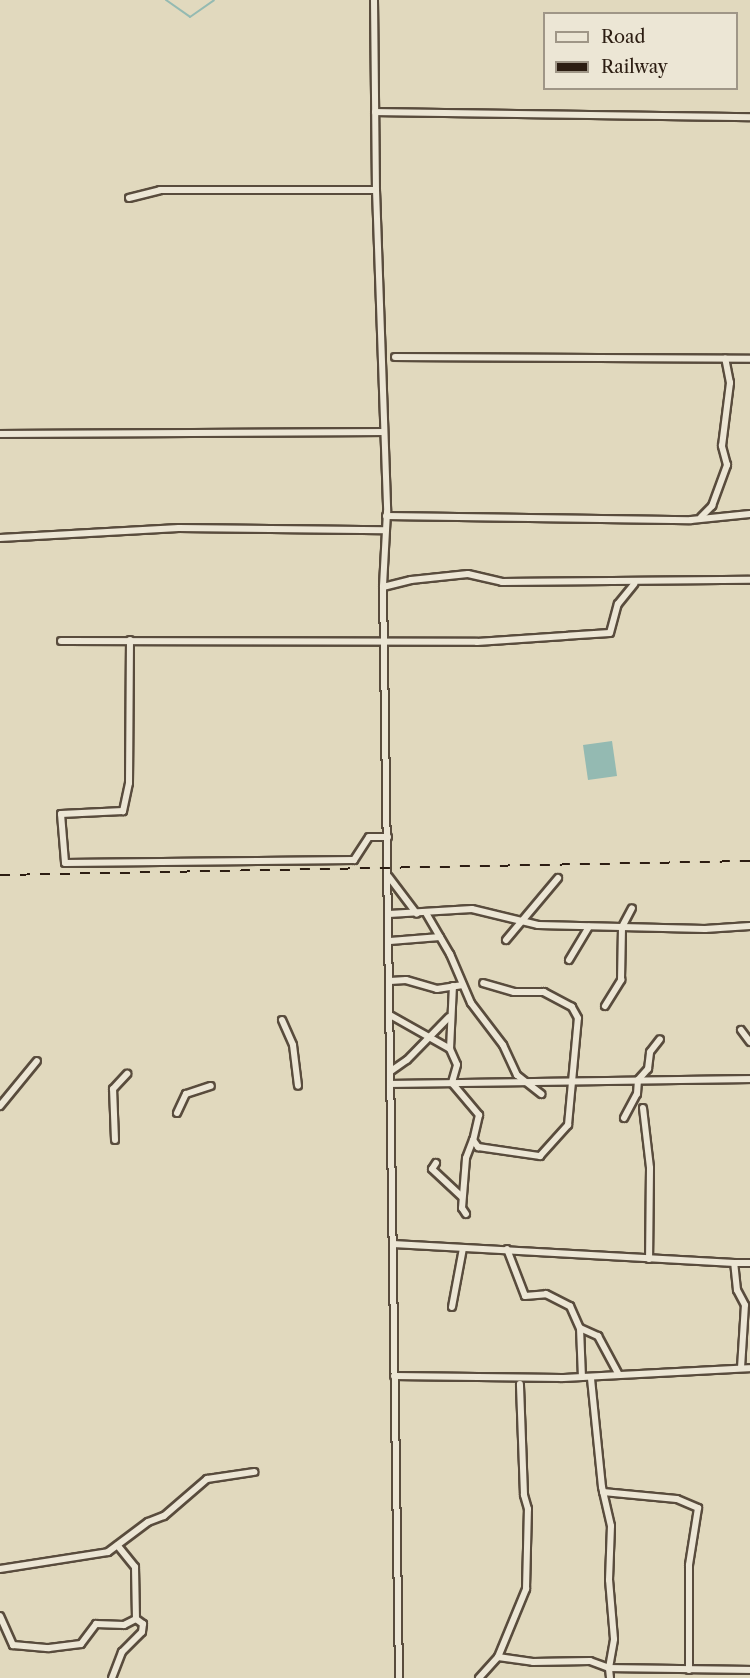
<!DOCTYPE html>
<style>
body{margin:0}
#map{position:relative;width:750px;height:1678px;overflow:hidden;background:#e1d9be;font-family:"Libre Caslon Text",serif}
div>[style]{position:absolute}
.water>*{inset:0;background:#94bab2}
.stream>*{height:2px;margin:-1px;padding:0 1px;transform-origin:1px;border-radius:1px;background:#94bab2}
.roads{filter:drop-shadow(2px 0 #594c3d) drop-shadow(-2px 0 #594c3d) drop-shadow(0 2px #594c3d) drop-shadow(0 -2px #594c3d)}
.minor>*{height:6px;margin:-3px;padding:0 3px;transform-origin:3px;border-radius:3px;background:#ece6d5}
.rail>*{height:2px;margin-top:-1px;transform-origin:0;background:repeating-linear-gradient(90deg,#2c1d12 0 10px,transparent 0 20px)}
span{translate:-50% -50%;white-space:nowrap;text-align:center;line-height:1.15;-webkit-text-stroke:5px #ece6d5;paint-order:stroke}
.legend{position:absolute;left:543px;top:12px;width:195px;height:78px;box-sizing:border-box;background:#ece6d5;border:2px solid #9f9687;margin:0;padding:8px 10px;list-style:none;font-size:18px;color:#2c1d12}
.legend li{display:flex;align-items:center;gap:12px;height:30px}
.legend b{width:30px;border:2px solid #9f9687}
</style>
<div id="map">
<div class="water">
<div style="clip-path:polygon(612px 741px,617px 776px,588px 780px,583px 745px)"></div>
</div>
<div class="stream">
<div style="left:166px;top:0;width:29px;rotate:35deg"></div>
<div style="left:190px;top:17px;width:29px;rotate:-35deg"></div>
</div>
<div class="roads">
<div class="minor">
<div style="left:374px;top:0;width:190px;rotate:89.4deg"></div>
<div style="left:376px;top:190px;width:322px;rotate:88deg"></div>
<div style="left:387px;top:512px;width:75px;rotate:93.1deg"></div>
<div style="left:383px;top:587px;width:1091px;rotate:89.16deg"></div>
<div style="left:375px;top:112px;width:375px;rotate:0.8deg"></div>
<div style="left:129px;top:198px;width:32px;rotate:-14deg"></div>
<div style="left:160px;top:190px;width:216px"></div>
<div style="left:395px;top:357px;width:355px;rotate:0.3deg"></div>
<div style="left:0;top:434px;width:384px;rotate:-0.3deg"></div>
<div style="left:386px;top:516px;width:305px;rotate:0.8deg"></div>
<div style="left:691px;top:520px;width:59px;rotate:-5.8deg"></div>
<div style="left:701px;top:517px;width:16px;rotate:-45deg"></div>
<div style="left:712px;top:506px;width:44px;rotate:-69.9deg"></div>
<div style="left:727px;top:465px;width:20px;rotate:-105deg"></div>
<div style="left:722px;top:446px;width:64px;rotate:-82.8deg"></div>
<div style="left:730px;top:383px;width:25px;rotate:-101deg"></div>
<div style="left:0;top:538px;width:179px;rotate:-3.2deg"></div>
<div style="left:179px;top:528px;width:206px;rotate:0.6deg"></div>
<div style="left:383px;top:587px;width:29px;rotate:-14deg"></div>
<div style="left:411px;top:580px;width:57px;rotate:-6deg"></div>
<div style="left:468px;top:574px;width:35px;rotate:13deg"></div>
<div style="left:502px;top:582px;width:248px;rotate:-0.5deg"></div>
<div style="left:130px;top:640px;width:143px;rotate:90.4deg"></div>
<div style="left:129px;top:783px;width:29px;rotate:102deg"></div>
<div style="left:123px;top:811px;width:62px;rotate:177.2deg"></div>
<div style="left:61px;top:814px;width:49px;rotate:85.3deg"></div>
<div style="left:65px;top:863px;width:289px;rotate:-0.6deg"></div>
<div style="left:354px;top:860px;width:27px;rotate:-57deg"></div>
<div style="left:369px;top:837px;width:19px"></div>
<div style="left:61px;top:641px;width:416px;rotate:0.1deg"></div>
<div style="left:477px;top:642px;width:133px;rotate:-3.9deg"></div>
<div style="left:610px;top:633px;width:30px;rotate:-75deg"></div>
<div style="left:618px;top:604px;width:26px;rotate:-51deg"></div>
<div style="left:389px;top:877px;width:46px;rotate:52.9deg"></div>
<div style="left:426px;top:913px;width:48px;rotate:59.7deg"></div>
<div style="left:450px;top:954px;width:53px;rotate:66.8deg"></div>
<div style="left:471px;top:1003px;width:53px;rotate:52.7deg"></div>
<div style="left:503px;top:1045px;width:33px;rotate:65deg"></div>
<div style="left:517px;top:1075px;width:31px;rotate:38deg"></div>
<div style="left:389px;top:914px;width:83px;rotate:-3.4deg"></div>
<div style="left:472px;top:909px;width:68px;rotate:13.6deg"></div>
<div style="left:538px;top:925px;width:167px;rotate:1.4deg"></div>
<div style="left:705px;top:929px;width:45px;rotate:-3.8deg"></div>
<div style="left:506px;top:940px;width:81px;rotate:-50deg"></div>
<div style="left:390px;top:941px;width:50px;rotate:-4.6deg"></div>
<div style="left:569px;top:960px;width:39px;rotate:-59deg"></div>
<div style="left:390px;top:981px;width:16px;rotate:-4deg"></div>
<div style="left:406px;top:980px;width:32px;rotate:16deg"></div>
<div style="left:437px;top:989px;width:26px;rotate:-9deg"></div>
<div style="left:605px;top:1006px;width:31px;rotate:-58deg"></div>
<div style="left:621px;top:980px;width:53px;rotate:-88.9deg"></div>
<div style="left:622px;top:927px;width:21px;rotate:-62deg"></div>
<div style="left:390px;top:1015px;width:69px;rotate:29.5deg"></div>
<div style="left:450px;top:1049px;width:17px;rotate:66deg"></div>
<div style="left:457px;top:1065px;width:19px;rotate:106deg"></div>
<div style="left:452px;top:1083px;width:42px;rotate:49.8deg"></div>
<div style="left:479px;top:1115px;width:26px;rotate:103deg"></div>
<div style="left:473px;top:1140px;width:9px;rotate:54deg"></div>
<div style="left:478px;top:1147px;width:63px;rotate:8.3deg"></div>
<div style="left:540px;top:1156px;width:42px;rotate:-47.9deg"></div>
<div style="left:568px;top:1125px;width:107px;rotate:-84.7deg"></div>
<div style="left:578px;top:1018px;width:13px;rotate:-119deg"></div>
<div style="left:572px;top:1007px;width:32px;rotate:-152deg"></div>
<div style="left:544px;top:992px;width:30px;rotate:180deg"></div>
<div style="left:514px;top:992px;width:32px;rotate:-164deg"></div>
<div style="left:282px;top:1020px;width:27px;rotate:66deg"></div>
<div style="left:293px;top:1045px;width:41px;rotate:83deg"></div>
<div style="left:741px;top:1030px;width:15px;rotate:53deg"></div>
<div style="left:450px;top:1049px;width:63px;rotate:-87.3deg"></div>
<div style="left:391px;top:1071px;width:19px;rotate:-35deg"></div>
<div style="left:407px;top:1060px;width:60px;rotate:-45.7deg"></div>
<div style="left:391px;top:1084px;width:359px;rotate:-0.8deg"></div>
<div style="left:0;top:1106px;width:58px;rotate:-50.6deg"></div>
<div style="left:643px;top:1108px;width:60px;rotate:83.3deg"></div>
<div style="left:650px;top:1168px;width:91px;rotate:90.6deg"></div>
<div style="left:177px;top:1113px;width:21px;rotate:-65deg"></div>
<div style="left:186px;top:1094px;width:26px;rotate:-18deg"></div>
<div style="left:624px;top:1118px;width:27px;rotate:-62deg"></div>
<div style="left:637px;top:1094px;width:14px;rotate:-86deg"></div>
<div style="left:638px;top:1080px;width:15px;rotate:-48deg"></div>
<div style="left:648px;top:1069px;width:17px;rotate:-83deg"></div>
<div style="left:650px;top:1052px;width:16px;rotate:-52deg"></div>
<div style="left:115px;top:1140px;width:51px;rotate:-92.2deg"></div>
<div style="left:113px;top:1089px;width:21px;rotate:-47deg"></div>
<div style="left:436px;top:1163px;width:7px;rotate:124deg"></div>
<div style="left:432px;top:1169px;width:41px;rotate:43deg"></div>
<div style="left:466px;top:1214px;width:7px;rotate:-124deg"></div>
<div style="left:462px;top:1208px;width:50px;rotate:-85.4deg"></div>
<div style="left:466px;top:1158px;width:19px;rotate:-69deg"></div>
<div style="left:393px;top:1244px;width:342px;rotate:3.2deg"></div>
<div style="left:507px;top:1249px;width:50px;rotate:69deg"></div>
<div style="left:525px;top:1296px;width:21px;rotate:-5deg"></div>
<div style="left:546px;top:1294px;width:27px;rotate:27deg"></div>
<div style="left:570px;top:1306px;width:24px;rotate:66deg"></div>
<div style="left:580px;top:1328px;width:20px;rotate:24deg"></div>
<div style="left:598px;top:1336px;width:44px;rotate:61.7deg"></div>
<div style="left:452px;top:1307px;width:60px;rotate:-79.4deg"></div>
<div style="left:580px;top:1328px;width:49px;rotate:87.7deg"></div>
<div style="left:741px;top:1368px;width:63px;rotate:-86.4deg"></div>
<div style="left:745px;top:1305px;width:17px;rotate:-118deg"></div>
<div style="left:737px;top:1290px;width:27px;rotate:-96deg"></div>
<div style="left:734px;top:1263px;width:16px"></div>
<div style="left:394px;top:1376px;width:168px;rotate:0.7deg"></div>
<div style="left:562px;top:1378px;width:188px;rotate:-3deg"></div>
<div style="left:603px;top:1492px;width:74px;rotate:5.4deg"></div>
<div style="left:677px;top:1499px;width:23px;rotate:23deg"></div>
<div style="left:698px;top:1508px;width:58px;rotate:99deg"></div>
<div style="left:689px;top:1565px;width:105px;rotate:90deg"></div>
<div style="left:0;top:1569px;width:109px;rotate:-8.9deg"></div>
<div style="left:108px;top:1552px;width:50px;rotate:-36.9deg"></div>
<div style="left:148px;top:1522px;width:17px;rotate:-21deg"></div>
<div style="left:164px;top:1516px;width:57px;rotate:-40.7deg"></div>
<div style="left:207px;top:1479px;width:48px;rotate:-8.5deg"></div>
<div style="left:0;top:1616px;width:32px;rotate:66deg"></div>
<div style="left:13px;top:1645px;width:36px;rotate:5deg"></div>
<div style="left:49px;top:1648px;width:32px;rotate:-7deg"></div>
<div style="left:81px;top:1644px;width:25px;rotate:-53deg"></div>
<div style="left:96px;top:1624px;width:28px;rotate:2deg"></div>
<div style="left:124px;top:1625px;width:13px;rotate:-27deg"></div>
<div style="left:136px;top:1619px;width:52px;rotate:-91.1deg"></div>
<div style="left:135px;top:1567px;width:28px;rotate:-129deg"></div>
<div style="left:498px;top:1657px;width:35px;rotate:8deg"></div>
<div style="left:533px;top:1662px;width:57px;rotate:-1deg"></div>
<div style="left:590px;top:1661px;width:20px;rotate:20deg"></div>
<div style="left:609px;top:1668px;width:29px;rotate:-80deg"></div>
<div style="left:614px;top:1639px;width:59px;rotate:-94.8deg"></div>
<div style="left:609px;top:1580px;width:54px;rotate:-87.9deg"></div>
<div style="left:611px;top:1526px;width:40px;rotate:-103deg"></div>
<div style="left:602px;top:1487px;width:109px;rotate:-95.8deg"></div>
<div style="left:112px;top:1678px;width:28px;rotate:-69deg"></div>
<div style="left:122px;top:1652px;width:28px;rotate:-45deg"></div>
<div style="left:142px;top:1632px;width:8px;rotate:-83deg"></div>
<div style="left:143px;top:1624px;width:9px;rotate:-144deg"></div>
<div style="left:479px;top:1678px;width:28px;rotate:-48deg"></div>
<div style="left:498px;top:1657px;width:74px;rotate:-67.6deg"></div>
<div style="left:526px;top:1589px;width:80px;rotate:-88.6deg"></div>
<div style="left:528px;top:1509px;width:15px;rotate:-106deg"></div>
<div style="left:524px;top:1495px;width:111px;rotate:-92.1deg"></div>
<div style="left:610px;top:1678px;width:10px;rotate:-96deg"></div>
<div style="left:609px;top:1668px;width:141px;rotate:0.8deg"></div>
</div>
</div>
<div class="rail">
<div style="left:0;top:875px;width:750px;rotate:-1.07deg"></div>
</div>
<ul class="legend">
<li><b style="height:8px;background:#ece6d5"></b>Road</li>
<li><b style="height:8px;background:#2c1d12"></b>Railway</li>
</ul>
</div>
